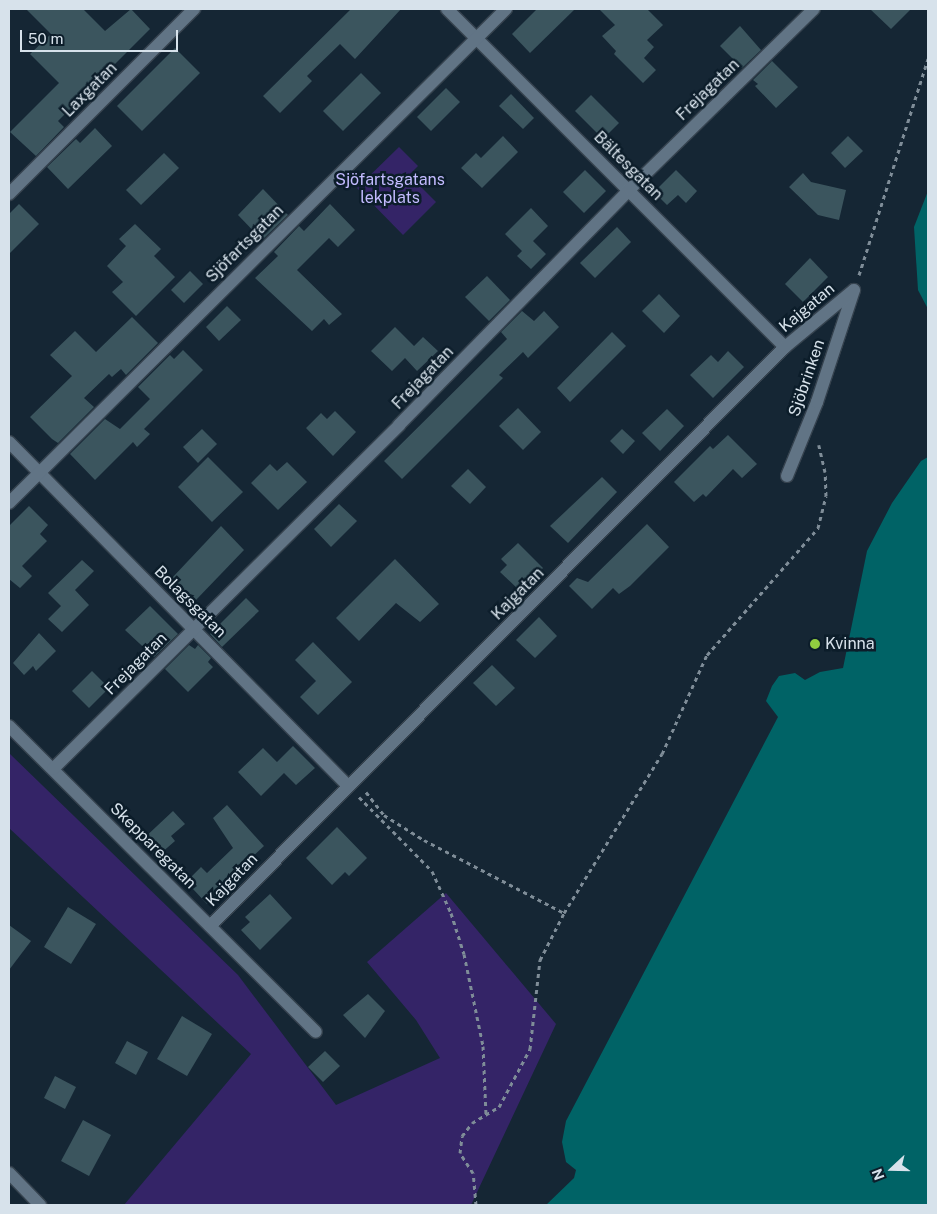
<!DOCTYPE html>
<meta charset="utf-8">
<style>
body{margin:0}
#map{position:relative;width:937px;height:1214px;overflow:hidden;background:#152634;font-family:"Public Sans",sans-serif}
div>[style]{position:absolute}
.green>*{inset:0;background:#342467}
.water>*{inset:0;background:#006366}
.building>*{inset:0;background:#3b555e}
.path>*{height:3px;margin-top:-1.5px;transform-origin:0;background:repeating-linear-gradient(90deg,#7f8d98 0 4px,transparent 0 8px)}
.roads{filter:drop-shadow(1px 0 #35424e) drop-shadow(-1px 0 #35424e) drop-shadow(0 1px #35424e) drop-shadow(0 -1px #35424e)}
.street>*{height:12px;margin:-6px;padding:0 6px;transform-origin:6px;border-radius:6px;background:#617485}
.dots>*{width:14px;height:14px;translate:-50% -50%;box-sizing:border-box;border:2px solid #0c1d2a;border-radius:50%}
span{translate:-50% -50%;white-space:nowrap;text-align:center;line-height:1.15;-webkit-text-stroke:5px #0c1d2a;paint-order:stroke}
.street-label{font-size:16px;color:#d7e2eb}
.park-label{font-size:16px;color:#c3bbff}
.poi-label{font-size:16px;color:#d7e2eb}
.left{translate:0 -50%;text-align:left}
.frame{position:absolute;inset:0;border:10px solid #d7e2eb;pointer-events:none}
.north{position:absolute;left:867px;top:1144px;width:50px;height:50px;-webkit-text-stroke:4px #0c1d2a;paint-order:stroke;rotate:249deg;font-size:14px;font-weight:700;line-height:20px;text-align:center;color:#d7e2eb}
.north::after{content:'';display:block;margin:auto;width:18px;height:22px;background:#d7e2eb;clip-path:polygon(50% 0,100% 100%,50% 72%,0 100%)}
.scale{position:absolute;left:20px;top:30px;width:158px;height:22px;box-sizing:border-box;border:2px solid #d7e2eb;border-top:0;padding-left:6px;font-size:15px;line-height:18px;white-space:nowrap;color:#d7e2eb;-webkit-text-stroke:4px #0c1d2a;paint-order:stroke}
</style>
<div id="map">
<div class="green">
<div style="clip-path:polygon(399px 147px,418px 166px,409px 175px,436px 202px,403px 235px,357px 188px)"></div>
<div style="clip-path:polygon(9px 753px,238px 975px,336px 1105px,440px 1058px,416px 1020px,367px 962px,446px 893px,556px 1024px,471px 1205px,124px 1205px,251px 1054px,9px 828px)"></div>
</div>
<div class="water">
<div style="clip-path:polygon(928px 191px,928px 309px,918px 290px,914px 227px)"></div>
<div style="clip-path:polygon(928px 457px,928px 1205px,546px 1205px,574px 1178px,576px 1170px,566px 1162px,562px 1142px,566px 1121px,778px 717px,766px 701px,772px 686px,779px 676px,795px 673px,805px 680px,820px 672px,843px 668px,867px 551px,892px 503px,921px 461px)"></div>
</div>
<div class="building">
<div style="clip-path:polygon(26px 9px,83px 9px,105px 31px,131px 9px,150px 29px,58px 121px,64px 127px,36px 156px,10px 132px,59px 83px,30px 54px,51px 34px)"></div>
<div style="clip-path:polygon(351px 9px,401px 9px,355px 59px,340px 44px,307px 76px,312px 81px,280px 113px,263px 96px)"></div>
<div style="clip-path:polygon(537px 9px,575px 9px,530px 53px,512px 34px)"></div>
<div style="clip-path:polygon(599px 9px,647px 9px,663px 25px,647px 40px,654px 47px,644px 58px,656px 70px,643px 83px,614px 54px,616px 51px,602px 36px,615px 25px)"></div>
<div style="clip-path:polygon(870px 9px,911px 9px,891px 29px)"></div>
<div style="clip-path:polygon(740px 26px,761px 50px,742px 68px,720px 46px)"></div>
<div style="clip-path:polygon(175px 48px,200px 73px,142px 131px,117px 106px)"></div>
<div style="clip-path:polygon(772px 61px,798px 87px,776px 108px,755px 86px,758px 84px,753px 80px)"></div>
<div style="clip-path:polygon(361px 73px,381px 93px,343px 131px,323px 111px)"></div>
<div style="clip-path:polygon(446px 88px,460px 102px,431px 131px,417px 117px)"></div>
<div style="clip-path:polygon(511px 94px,534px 118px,523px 129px,499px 106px)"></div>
<div style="clip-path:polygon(591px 95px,619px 123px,603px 139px,575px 111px)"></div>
<div style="clip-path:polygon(95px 128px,112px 146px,68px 189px,47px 167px,76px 139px,80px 143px)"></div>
<div style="clip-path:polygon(503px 136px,518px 152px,482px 188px,461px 168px,476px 153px,481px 158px)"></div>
<div style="clip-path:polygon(848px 136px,863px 151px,845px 168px,831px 153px)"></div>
<div style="clip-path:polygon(164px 153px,179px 168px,141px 205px,126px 190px)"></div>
<div style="clip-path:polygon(585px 170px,606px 191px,584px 213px,563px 192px)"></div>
<div style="clip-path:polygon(676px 170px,697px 191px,686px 203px,678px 195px,667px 205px,654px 192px)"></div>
<div style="clip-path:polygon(803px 173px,811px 182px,846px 190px,839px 220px,818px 215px,789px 187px)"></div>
<div style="clip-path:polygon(263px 189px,288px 215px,262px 240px,238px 215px)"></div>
<div style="clip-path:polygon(19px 204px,39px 224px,9px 254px,9px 214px)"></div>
<div style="clip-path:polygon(330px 204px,355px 230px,338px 247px,329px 238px,297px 270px,342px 314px,329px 325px,324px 319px,312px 331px,255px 278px,278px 256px,274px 252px,299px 226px,304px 231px)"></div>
<div style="clip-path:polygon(531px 208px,548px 226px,533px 241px,546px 254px,531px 269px,517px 256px,522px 251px,505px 234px)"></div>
<div style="clip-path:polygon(135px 224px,161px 249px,154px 256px,175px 277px,136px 316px,112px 292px,123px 282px,107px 266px,126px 246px,119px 239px)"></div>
<div style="clip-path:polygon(617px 227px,631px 242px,595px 278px,580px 263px)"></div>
<div style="clip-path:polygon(810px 258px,828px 277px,803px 302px,785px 284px)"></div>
<div style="clip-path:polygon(190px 271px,203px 284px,184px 303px,171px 290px)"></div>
<div style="clip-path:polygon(487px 276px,510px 300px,489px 321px,465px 297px)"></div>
<div style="clip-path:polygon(659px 294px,680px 316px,664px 333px,642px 311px)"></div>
<div style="clip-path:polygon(227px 306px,241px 320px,219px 341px,206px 327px)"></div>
<div style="clip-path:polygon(522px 311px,534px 321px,544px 311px,559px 327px,528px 358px,523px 352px,499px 375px,503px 378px,402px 479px,384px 461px,507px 339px,501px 332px)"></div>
<div style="clip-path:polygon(132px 317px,158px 343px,126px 375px,121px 369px,112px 377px,109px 374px,84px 398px,94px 407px,58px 443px,52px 439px,30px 417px,72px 376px,50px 355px,75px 331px,96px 352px)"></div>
<div style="clip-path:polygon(395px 327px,414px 346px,423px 337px,438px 351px,417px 371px,405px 358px,392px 371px,371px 351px)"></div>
<div style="clip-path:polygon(612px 332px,626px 346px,570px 402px,557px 388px)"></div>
<div style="clip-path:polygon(183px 350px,203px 370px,144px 429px,150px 434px,137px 447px,133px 442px,95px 480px,70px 454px,105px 419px,120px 429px,150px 399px,138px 387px,170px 355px,174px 359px)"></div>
<div style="clip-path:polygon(728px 351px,744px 367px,713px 398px,690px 375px,711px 355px,718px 362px)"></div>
<div style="clip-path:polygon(518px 408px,541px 432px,523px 450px,499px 426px)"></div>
<div style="clip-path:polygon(667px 409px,684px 426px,660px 451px,642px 433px)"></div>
<div style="clip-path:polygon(335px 411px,356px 432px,333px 456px,306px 428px,321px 413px,327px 419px)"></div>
<div style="clip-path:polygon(202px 429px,217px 444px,198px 463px,183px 447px)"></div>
<div style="clip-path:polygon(622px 429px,635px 441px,623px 454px,610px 441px)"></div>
<div style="clip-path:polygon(728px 435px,757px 464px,742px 478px,733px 469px,706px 497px,703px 494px,694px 502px,674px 482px,710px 446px,713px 449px)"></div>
<div style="clip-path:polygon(208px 457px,243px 492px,212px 522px,178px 487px)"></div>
<div style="clip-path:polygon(287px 462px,307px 482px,278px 510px,251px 483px,270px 464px,277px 471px)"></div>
<div style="clip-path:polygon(468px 469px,486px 487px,470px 504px,451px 486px)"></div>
<div style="clip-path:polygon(602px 477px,617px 492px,568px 543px,550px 526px)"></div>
<div style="clip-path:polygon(339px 504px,357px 521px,331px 547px,314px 529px)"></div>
<div style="clip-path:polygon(29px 506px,48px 525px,40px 534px,47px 541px,22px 566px,32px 576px,20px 588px,9px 579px,9px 526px)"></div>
<div style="clip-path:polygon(647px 524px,669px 547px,630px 586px,619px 594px,613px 588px,592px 609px,569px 586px,577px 578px,588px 582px)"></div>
<div style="clip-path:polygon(221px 526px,244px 550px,195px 601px,172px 578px)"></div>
<div style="clip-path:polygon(518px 543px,543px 568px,520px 591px,500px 572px,507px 565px,501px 559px)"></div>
<div style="clip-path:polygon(395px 559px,439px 604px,420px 622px,396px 603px,359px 641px,336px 618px)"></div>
<div style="clip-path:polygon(82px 560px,94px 571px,75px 590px,89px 605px,62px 632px,48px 619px,61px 606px,48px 593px)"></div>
<div style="clip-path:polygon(246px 598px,259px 611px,222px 647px,210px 634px)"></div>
<div style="clip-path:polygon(150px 606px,178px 634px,154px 657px,125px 630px)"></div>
<div style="clip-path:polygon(539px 617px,557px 636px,535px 658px,516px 640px)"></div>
<div style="clip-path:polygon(39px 633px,56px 651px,36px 671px,33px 666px,24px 675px,13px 663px)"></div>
<div style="clip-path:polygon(313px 642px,352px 682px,318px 715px,300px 697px,316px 681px,295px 660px)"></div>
<div style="clip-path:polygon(189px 645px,195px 649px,198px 645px,211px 658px,208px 662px,213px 667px,188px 692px,165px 669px)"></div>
<div style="clip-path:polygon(492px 665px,515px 688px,496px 706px,473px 683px)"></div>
<div style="clip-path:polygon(92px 671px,109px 688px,89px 708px,72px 691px)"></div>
<div style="clip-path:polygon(293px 746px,315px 768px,296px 785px,284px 773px,261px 796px,238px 772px,263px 748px,277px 762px)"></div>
<div style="clip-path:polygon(227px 805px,264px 846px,225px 882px,227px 885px,207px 904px,193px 889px,197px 886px,190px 878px,201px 867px,207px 873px,233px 848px,213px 818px)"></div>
<div style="clip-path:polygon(173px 811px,185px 824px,171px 836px,175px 841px,160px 854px,157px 851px,154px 854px,141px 841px)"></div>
<div style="clip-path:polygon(337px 827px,367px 858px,349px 876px,345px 872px,332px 885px,306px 858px)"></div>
<div style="clip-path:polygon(270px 894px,292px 918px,260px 950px,241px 930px,250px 922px,245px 917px)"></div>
<div style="clip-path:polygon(68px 907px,96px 924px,71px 964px,44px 947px)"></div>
<div style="clip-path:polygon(9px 925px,31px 941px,9px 970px)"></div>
<div style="clip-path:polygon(368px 994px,385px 1011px,365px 1038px,343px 1015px)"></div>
<div style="clip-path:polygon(182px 1016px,212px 1034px,187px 1076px,157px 1059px)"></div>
<div style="clip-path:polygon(127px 1041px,148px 1052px,136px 1075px,115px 1063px)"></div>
<div style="clip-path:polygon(325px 1051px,340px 1066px,323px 1082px,308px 1067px)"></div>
<div style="clip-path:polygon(55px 1076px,76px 1087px,65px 1109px,44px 1098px)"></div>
<div style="clip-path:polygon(83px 1120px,111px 1135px,89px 1176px,61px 1161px)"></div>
</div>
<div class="path">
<div style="left:859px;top:275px;width:227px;rotate:-72.3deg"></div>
<div style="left:366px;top:792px;width:29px;rotate:52deg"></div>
<div style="left:384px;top:815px;width:47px;rotate:32deg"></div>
<div style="left:424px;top:840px;width:158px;rotate:27.5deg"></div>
<div style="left:359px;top:797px;width:104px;rotate:45.4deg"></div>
<div style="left:432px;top:871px;width:46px;rotate:65.7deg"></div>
<div style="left:451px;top:913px;width:43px;rotate:72.4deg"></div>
<div style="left:464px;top:954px;width:94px;rotate:78.3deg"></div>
<div style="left:483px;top:1046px;width:70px;rotate:87.5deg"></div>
<div style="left:476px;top:1205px;width:32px;rotate:-95deg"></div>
<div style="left:473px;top:1173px;width:24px;rotate:-123deg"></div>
<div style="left:460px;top:1153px;width:17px;rotate:-83deg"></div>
<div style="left:462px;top:1136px;width:16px;rotate:-52deg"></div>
<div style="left:472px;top:1123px;width:31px;rotate:-31deg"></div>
<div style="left:499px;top:1107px;width:66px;rotate:-61.9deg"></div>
<div style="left:530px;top:1049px;width:90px;rotate:-83.6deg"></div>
<div style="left:540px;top:960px;width:53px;rotate:-62.9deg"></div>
<div style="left:564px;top:913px;width:187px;rotate:-58.4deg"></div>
<div style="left:662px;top:754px;width:109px;rotate:-65.6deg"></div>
<div style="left:707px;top:655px;width:169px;rotate:-48.8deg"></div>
<div style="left:818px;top:528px;width:33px;rotate:-76deg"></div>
<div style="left:826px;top:496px;width:24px;rotate:-92deg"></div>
<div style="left:825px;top:472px;width:28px;rotate:-103deg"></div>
</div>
<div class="roads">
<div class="street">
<div style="left:447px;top:9px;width:478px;rotate:45deg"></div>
<div style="left:9px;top:194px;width:262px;rotate:-45deg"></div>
<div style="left:9px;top:442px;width:482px;rotate:45.4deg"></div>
<div style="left:787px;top:476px;width:80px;rotate:-67.9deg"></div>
<div style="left:817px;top:402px;width:118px;rotate:-71.7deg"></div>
<div style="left:9px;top:503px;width:701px;rotate:-44.83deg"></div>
<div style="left:9px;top:726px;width:433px;rotate:44.9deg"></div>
<div style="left:53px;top:769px;width:488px;rotate:-44.8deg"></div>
<div style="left:399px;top:425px;width:330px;rotate:-45.6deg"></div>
<div style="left:630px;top:189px;width:257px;rotate:-44.4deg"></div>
<div style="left:210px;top:926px;width:816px;rotate:-45.2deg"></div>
<div style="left:785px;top:347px;width:89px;rotate:-39.6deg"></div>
<div style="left:9px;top:1173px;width:45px;rotate:45.9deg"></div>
</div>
</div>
<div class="dots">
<div style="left:815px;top:644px;background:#91cd40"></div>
</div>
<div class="street-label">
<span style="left:90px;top:90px;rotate:-45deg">Laxgatan</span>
<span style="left:708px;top:90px;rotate:-44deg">Frejagatan</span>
<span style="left:628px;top:166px;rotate:45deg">Bältesgatan</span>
<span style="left:245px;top:244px;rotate:-45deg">Sjöfartsgatan</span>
<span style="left:807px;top:308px;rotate:-40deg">Kajgatan</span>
<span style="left:423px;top:378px;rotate:-46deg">Frejagatan</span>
<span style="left:807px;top:378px;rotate:-71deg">Sjöbrinken</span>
<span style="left:518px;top:594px;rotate:-45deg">Kajgatan</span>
<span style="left:190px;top:602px;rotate:45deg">Bolagsgatan</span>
<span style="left:136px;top:664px;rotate:-45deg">Frejagatan</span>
<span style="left:153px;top:846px;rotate:45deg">Skepparegatan</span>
<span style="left:232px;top:880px;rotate:-46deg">Kajgatan</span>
</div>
<div class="park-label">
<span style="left:390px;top:189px">Sjöfartsgatans<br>lekplats</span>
</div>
<div class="poi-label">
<span class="left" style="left:825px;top:644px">Kvinna</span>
</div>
<div class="frame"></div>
<div class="north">N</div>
<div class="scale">50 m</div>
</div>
